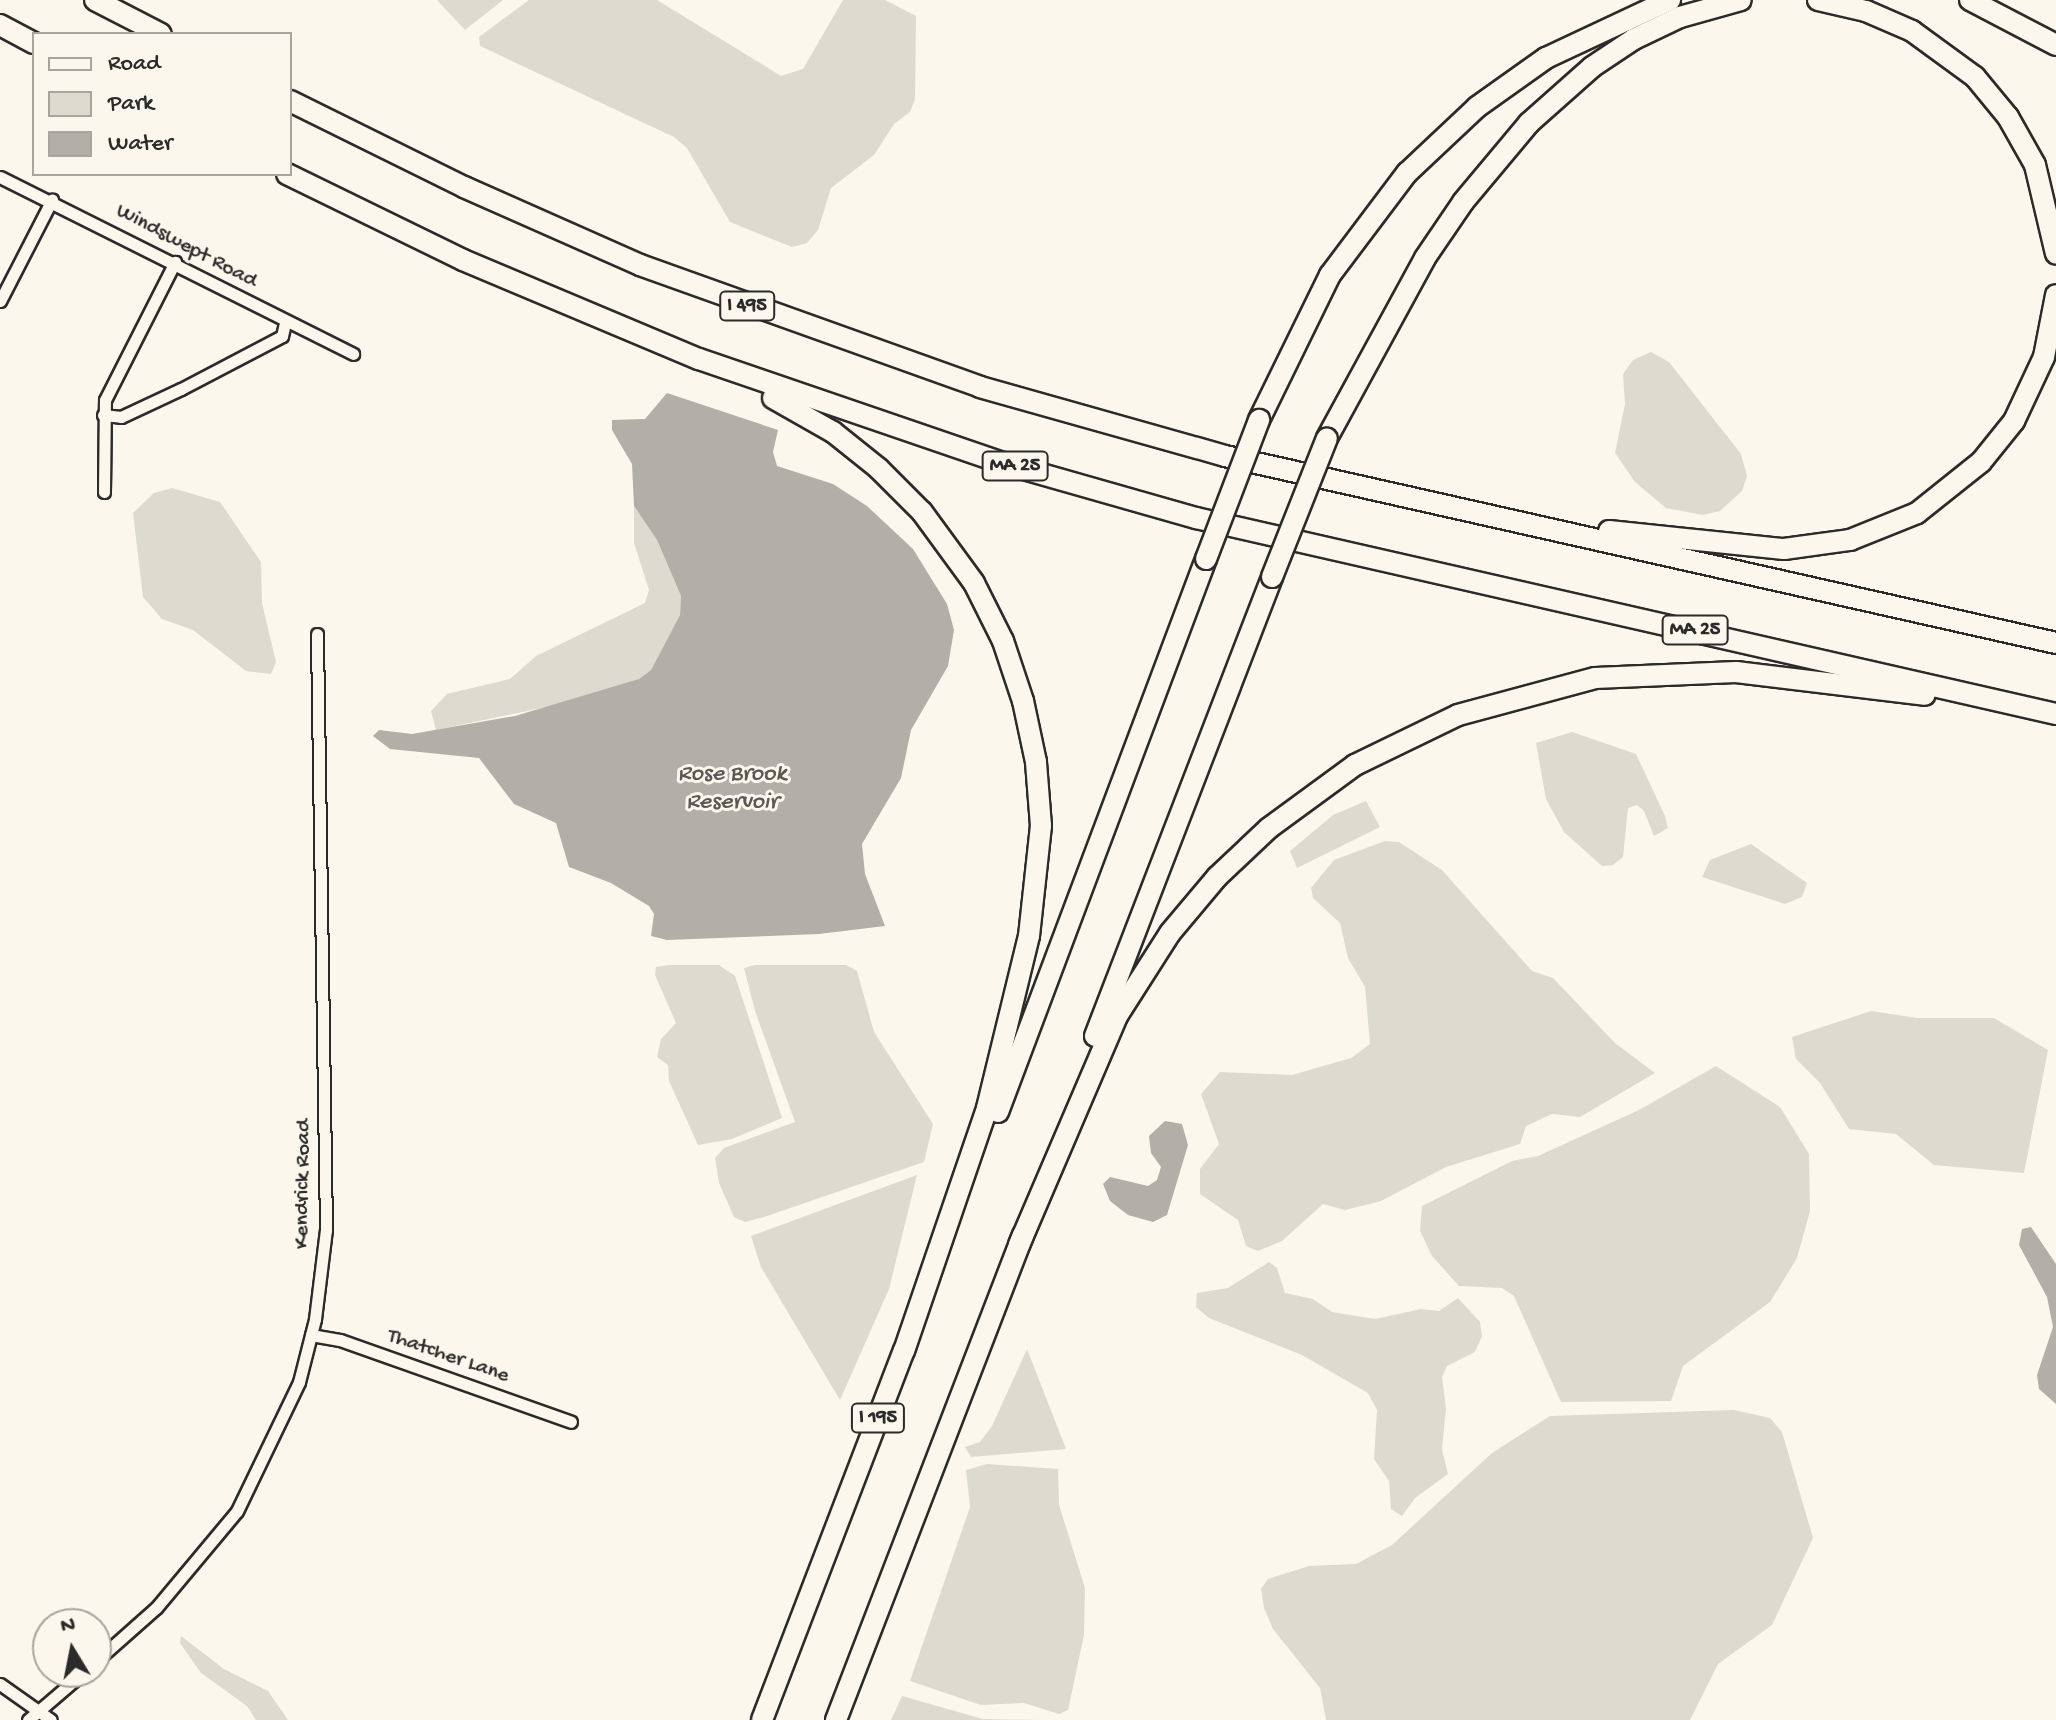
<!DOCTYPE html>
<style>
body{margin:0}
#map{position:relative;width:2056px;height:1720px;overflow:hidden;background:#fbf7ec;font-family:"Gochi Hand",sans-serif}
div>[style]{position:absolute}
.green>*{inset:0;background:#dddad0}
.water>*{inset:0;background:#b1afa7}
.roads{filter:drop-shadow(2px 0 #2b2b2b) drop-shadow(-2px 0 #2b2b2b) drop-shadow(0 2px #2b2b2b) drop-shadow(0 -2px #2b2b2b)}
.street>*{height:11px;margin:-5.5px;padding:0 5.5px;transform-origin:5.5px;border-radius:5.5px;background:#fbf7ec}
.highway>*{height:20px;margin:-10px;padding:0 10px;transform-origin:10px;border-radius:10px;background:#fbf7ec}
.bridges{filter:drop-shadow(2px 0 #2b2b2b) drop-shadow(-2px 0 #2b2b2b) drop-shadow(0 2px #2b2b2b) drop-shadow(0 -2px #2b2b2b)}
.highway-bridge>*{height:20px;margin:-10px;padding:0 10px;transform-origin:10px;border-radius:10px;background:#fbf7ec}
span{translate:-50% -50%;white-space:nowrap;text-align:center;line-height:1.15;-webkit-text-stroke:6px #fbf7ec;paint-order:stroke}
.shield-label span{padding:2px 6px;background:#fbf7ec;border:2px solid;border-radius:6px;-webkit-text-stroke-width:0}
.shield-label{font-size:20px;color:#2b2b2b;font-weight:700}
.street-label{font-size:22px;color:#2b2b2b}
.water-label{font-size:24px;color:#5a5956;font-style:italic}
.legend{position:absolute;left:32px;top:32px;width:260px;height:144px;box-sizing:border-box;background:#fbf7ec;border:2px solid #a8a59f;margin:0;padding:10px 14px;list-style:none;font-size:24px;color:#2b2b2b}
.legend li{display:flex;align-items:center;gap:16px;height:40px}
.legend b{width:40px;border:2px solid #a8a59f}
.north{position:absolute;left:32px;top:1608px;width:80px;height:80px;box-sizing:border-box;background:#fbf7ec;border:2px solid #a8a59f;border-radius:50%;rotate:350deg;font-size:22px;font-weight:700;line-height:32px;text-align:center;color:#2b2b2b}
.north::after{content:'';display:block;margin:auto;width:28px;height:36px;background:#2b2b2b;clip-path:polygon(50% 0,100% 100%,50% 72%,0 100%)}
</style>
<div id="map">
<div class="green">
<div style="clip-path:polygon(437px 0,503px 0,465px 30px)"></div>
<div style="clip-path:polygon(529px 0,657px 0,781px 76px,803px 69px,843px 0,885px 0,916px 16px,915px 99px,910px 112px,894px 124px,874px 155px,831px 188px,818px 230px,807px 243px,792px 247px,730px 222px,687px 148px,674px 137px,480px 46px,479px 37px)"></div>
<div style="clip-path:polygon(1651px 352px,1669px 362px,1741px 454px,1747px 476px,1742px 491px,1720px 511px,1703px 515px,1666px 508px,1635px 482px,1615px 453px,1625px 404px,1623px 374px,1633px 360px)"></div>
<div style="clip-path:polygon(172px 488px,220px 502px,261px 562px,262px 603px,276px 662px,271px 674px,246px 671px,193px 630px,162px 619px,143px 597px,133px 513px,154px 493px)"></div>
<div style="clip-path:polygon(634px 506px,657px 540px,681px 596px,680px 615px,651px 670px,639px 679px,565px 703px,436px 730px,431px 711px,447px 694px,510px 679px,536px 656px,645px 603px,649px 590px,634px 543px)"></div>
<div style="clip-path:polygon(1572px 732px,1636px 754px,1665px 816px,1668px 828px,1654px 836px,1644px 811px,1637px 805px,1628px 808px,1623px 857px,1613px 865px,1602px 866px,1564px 832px,1546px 799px,1536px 743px)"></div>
<div style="clip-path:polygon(1366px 801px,1380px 827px,1297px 868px,1290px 851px,1333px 815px)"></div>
<div style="clip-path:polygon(1385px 841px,1399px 842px,1442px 870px,1532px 971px,1553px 978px,1615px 1043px,1655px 1073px,1580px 1117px,1552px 1114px,1526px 1126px,1520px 1144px,1446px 1167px,1381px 1201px,1345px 1210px,1323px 1204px,1282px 1241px,1258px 1251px,1246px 1246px,1238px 1220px,1200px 1194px,1200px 1169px,1219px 1144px,1201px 1094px,1220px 1072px,1292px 1075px,1351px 1058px,1370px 1044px,1365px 987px,1348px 958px,1340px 923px,1313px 898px,1311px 888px,1334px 860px)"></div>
<div style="clip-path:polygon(1751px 844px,1807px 883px,1802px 897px,1785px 904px,1702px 877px,1710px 860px)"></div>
<div style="clip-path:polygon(669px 965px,719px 965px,735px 976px,782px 1118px,732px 1139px,698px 1145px,669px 1081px,668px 1065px,657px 1057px,661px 1039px,676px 1023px,655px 975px,656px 967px)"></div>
<div style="clip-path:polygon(755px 965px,846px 965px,857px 971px,874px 1032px,933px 1124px,924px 1162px,764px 1217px,745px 1222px,734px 1217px,719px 1183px,715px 1158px,724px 1148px,795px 1122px,755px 1011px,744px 968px)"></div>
<div style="clip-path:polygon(1871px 1011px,1917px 1018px,1994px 1018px,2048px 1050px,2024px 1173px,1934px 1165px,1896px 1134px,1849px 1129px,1820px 1083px,1796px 1059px,1792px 1037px)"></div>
<div style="clip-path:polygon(1716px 1066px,1780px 1107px,1809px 1154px,1810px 1211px,1797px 1258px,1770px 1302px,1683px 1366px,1671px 1401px,1561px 1402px,1514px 1296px,1502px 1288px,1459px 1286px,1432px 1256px,1420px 1231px,1422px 1206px,1512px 1161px,1538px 1156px,1639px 1110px)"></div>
<div style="clip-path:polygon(917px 1175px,889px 1289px,840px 1400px,761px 1267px,751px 1236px)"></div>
<div style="clip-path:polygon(1269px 1262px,1277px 1268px,1285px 1293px,1313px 1299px,1332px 1312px,1375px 1319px,1421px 1309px,1439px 1311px,1458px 1298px,1480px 1322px,1482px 1336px,1475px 1352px,1447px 1366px,1442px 1377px,1446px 1409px,1442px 1449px,1448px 1474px,1415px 1498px,1402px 1516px,1391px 1509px,1389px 1481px,1374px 1459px,1377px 1410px,1368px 1393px,1302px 1355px,1209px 1318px,1196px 1307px,1197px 1293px,1228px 1288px)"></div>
<div style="clip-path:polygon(1027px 1349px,1066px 1449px,971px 1457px,965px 1447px,980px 1442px,992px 1426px)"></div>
<div style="clip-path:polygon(1734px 1410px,1770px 1418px,1782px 1432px,1813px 1538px,1772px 1625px,1718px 1664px,1690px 1720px,1326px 1720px,1320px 1688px,1273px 1629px,1264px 1608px,1261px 1589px,1268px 1579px,1309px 1566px,1356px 1564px,1392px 1545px,1492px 1453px,1550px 1416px)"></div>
<div style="clip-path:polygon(987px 1464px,1058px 1469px,1059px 1505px,1085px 1588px,1084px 1635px,1068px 1710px,1059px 1714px,1024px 1703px,981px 1705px,910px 1681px,970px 1507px,966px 1470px)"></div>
<div style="clip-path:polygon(181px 1636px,224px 1669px,268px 1691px,288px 1720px,256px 1720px,247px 1706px,201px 1673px,180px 1643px)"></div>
<div style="clip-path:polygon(902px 1696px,983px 1719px,1039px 1720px,891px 1720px)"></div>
</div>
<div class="water">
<div style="clip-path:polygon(667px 393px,778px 430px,773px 452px,777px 466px,833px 484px,867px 506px,913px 549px,947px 604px,954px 630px,948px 666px,911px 730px,901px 778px,862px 844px,865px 874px,885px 926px,819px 934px,667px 940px,651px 936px,654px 914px,649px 906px,611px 883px,569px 867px,556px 823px,514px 804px,479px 758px,390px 749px,373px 736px,379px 730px,412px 734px,515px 716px,639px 679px,651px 670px,680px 615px,681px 596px,657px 540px,634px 506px,632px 464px,612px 430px,612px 420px,645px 419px)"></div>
<div style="clip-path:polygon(1165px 1121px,1182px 1124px,1188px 1145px,1167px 1215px,1153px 1222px,1128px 1215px,1110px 1201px,1103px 1184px,1110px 1177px,1148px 1186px,1157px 1180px,1161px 1167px,1151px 1153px,1149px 1136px)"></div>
<div style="clip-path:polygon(2031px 1227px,2056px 1264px,2056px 1404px,2039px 1389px,2037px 1375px,2053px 1327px,2047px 1297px,2019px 1245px,2022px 1229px)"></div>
</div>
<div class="roads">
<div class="street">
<div style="left:0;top:177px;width:395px;rotate:26.6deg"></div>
<div style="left:0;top:301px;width:114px;rotate:-62.8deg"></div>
<div style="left:103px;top:415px;width:18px;rotate:6deg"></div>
<div style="left:121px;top:417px;width:66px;rotate:-25deg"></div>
<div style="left:181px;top:389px;width:114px;rotate:-27.7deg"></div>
<div style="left:282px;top:336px;width:13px;rotate:-77deg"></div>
<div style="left:104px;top:492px;width:92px;rotate:-89.4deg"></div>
<div style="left:105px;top:400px;width:155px;rotate:-63.1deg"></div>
<div style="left:311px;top:1335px;width:29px;rotate:10deg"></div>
<div style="left:340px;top:1340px;width:245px;rotate:19.5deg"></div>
<div style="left:96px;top:1661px;width:80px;rotate:-41.5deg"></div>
<div style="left:156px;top:1608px;width:126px;rotate:-50.1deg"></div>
<div style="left:237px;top:1511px;width:143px;rotate:-64.3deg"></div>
<div style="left:299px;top:1382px;width:65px;rotate:-75.7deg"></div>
<div style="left:315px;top:1319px;width:90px;rotate:-83deg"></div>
<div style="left:326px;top:1230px;width:596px;rotate:-90.87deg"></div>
<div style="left:0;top:1684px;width:62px;rotate:35.2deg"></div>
<div style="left:28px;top:1720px;width:74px;rotate:-40.6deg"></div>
</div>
<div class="highway">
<div style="left:95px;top:0;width:74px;rotate:27.3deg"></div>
<div style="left:1818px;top:0;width:49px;rotate:12.9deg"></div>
<div style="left:1866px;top:11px;width:50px;rotate:23.5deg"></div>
<div style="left:1912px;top:31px;width:78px;rotate:36.1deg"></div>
<div style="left:1975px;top:77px;width:52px;rotate:50.5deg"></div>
<div style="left:2008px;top:117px;width:55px;rotate:60.6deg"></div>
<div style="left:2035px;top:165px;width:91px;rotate:76.7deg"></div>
<div style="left:1970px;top:0;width:97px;rotate:27.6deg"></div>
<div style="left:0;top:25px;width:38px;rotate:28deg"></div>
<div style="left:290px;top:101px;width:194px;rotate:26.3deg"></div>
<div style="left:464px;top:187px;width:193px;rotate:23.9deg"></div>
<div style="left:640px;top:265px;width:361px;rotate:19.7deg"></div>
<div style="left:980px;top:387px;width:255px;rotate:15.7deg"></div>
<div style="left:1225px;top:456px;width:852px;rotate:12.68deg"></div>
<div style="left:287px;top:174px;width:196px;rotate:26deg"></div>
<div style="left:463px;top:260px;width:256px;rotate:22.8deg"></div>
<div style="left:699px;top:359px;width:321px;rotate:18.9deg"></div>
<div style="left:1003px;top:463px;width:201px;rotate:15.9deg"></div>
<div style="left:1196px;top:518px;width:882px;rotate:12.84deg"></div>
<div style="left:1259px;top:420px;width:161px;rotate:-63.9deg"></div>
<div style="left:1330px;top:275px;width:128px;rotate:-53deg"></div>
<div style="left:1407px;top:173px;width:96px;rotate:-43.3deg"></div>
<div style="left:1477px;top:107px;width:85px;rotate:-35.4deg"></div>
<div style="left:1546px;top:58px;width:137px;rotate:-25.1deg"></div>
<div style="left:1327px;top:438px;width:205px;rotate:-61.4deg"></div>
<div style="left:1425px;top:258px;width:68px;rotate:-55.8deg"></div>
<div style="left:1463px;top:202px;width:103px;rotate:-50.1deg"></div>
<div style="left:1529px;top:123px;width:84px;rotate:-41.6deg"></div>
<div style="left:1592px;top:67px;width:50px;rotate:-33.7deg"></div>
<div style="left:1634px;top:39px;width:51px;rotate:-25.6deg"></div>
<div style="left:1680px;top:17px;width:63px;rotate:-15.6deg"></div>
<div style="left:1609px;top:531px;width:176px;rotate:5.9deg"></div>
<div style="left:1784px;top:549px;width:67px;rotate:-7.8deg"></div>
<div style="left:1850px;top:540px;width:72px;rotate:-21.9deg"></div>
<div style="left:1917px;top:513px;width:82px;rotate:-38.6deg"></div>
<div style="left:1981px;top:462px;width:53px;rotate:-51.2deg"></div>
<div style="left:2014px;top:421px;width:71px;rotate:-64.9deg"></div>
<div style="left:2044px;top:357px;width:63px;rotate:-79deg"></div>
<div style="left:1095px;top:1036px;width:492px;rotate:-68.9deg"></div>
<div style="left:998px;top:1112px;width:591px;rotate:-69.39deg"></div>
<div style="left:1019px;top:1245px;width:249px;rotate:-66.8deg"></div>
<div style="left:1117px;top:1016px;width:98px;rotate:-57.4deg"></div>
<div style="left:1170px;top:933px;width:73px;rotate:-50deg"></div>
<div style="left:1217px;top:877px;width:71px;rotate:-43.3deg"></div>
<div style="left:1269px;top:828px;width:107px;rotate:-36.2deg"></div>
<div style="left:1355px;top:765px;width:114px;rotate:-25.9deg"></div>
<div style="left:1458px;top:715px;width:142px;rotate:-15.1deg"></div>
<div style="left:1595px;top:678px;width:141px;rotate:-2.4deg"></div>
<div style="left:1736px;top:672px;width:190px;rotate:6.9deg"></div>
<div style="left:762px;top:1720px;width:395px;rotate:-69deg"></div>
<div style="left:904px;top:1351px;width:257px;rotate:-71.1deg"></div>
<div style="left:987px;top:1108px;width:177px;rotate:-76.3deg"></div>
<div style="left:1029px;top:936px;width:111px;rotate:-83.8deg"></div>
<div style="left:1041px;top:826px;width:64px;rotate:-94.5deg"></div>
<div style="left:1036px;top:762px;width:62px;rotate:-102deg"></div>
<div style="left:1023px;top:701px;width:63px;rotate:-108.4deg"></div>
<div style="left:1003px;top:641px;width:65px;rotate:-116.6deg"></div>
<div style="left:974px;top:583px;width:88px;rotate:-126.2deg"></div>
<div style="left:922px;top:512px;width:62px;rotate:-135deg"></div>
<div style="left:878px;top:468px;width:58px;rotate:-141.3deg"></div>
<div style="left:833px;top:432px;width:69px;rotate:-150.5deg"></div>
<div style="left:836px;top:1720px;width:520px;rotate:-68.92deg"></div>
</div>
</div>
<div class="bridges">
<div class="highway-bridge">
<div style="left:1206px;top:559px;width:149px;rotate:-69.1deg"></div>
<div style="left:1272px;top:577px;width:149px;rotate:-68.4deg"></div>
</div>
</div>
<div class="shield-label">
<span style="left:747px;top:306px">I 495</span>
<span style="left:1015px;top:466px">MA 25</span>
<span style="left:1695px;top:630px">MA 25</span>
<span style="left:878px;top:1418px">I 195</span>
</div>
<div class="street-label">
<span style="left:186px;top:247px;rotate:28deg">Windswept Road</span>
<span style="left:304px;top:1184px;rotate:-89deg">Kendrick Road</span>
<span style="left:448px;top:1357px;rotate:19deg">Thatcher Lane</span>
</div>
<div class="water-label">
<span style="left:732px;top:789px">Rose Brook<br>Reservoir</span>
</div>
<ul class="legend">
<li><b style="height:10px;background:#fbf7ec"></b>Road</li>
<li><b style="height:22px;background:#dddad0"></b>Park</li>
<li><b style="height:22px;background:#b1afa7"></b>Water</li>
</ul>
<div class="north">N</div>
</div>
